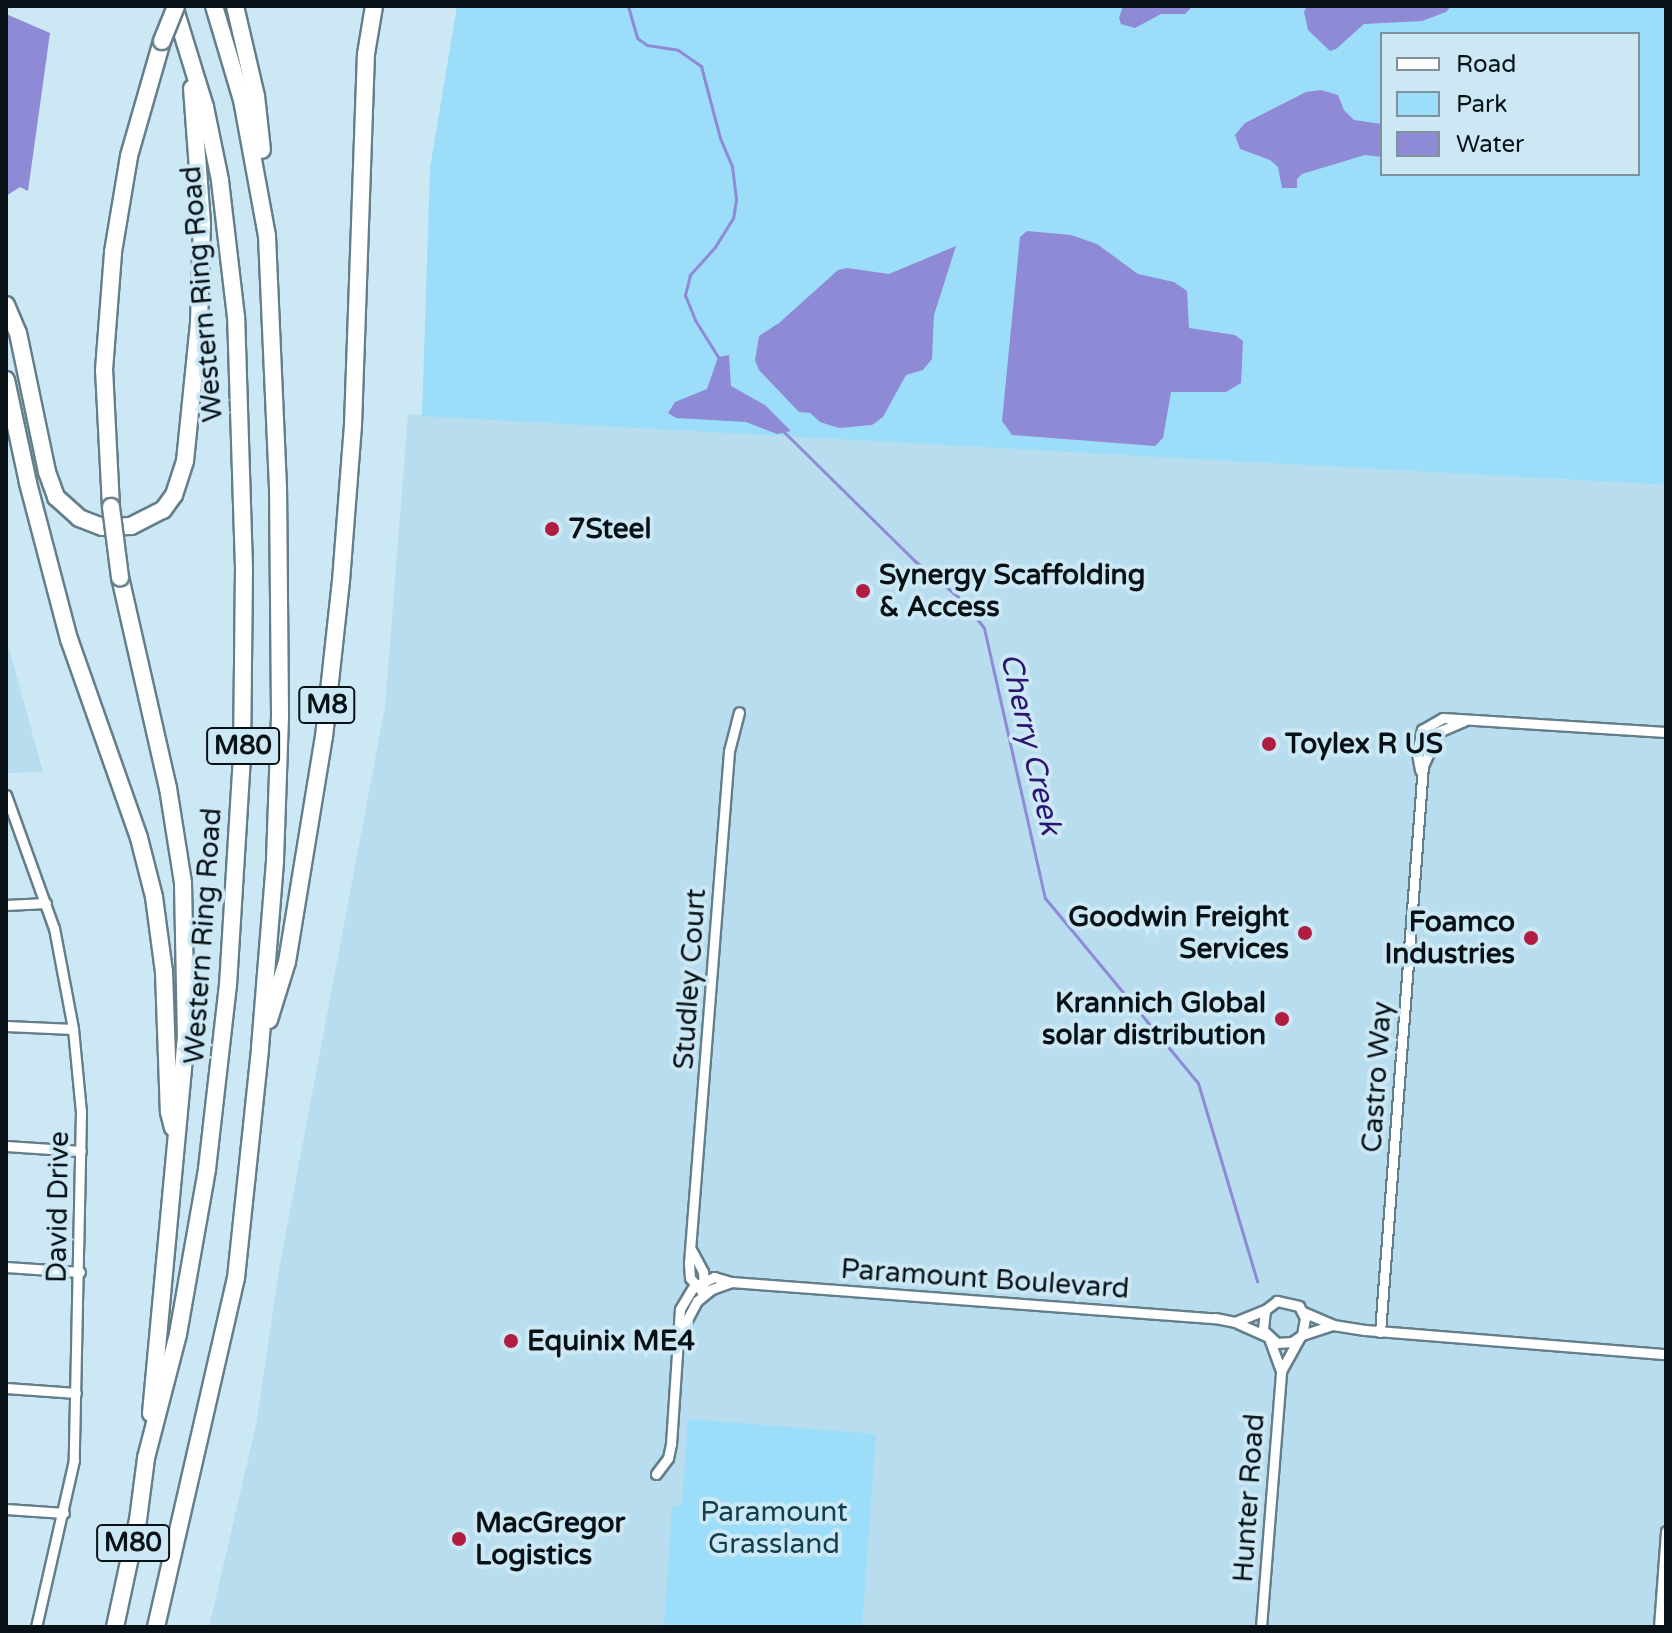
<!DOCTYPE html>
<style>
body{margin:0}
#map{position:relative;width:1672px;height:1633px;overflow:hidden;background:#cce8f5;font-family:"Varela Round",sans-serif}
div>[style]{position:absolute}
.built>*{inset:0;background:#b8ddee}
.green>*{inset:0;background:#9cddfa}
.water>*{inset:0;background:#8f8ad6}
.stream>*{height:3px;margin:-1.5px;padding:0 1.5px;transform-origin:1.5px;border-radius:1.5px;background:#8f8ad6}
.roads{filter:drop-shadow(2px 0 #647e8a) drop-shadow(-2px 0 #647e8a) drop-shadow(0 2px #647e8a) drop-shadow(0 -2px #647e8a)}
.minor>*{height:9px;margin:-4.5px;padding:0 4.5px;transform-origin:4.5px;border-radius:4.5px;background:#fff}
.motorway>*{height:16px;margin:-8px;padding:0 8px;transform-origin:8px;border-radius:8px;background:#fff}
.bridges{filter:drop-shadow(2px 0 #647e8a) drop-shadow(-2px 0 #647e8a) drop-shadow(0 2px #647e8a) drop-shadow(0 -2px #647e8a)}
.motorway-bridge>*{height:16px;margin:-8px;padding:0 8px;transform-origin:8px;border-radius:8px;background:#fff}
.dots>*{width:22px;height:22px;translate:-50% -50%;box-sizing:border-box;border:4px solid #cce8f5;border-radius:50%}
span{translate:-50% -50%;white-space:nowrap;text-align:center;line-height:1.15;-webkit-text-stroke:8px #cce8f5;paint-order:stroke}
.shield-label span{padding:2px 6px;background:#cce8f5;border:2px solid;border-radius:6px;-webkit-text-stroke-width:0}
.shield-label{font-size:26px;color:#081216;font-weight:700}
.street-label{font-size:28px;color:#081216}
.poi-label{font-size:28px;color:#081216;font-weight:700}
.left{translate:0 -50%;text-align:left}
.right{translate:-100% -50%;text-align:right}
.park-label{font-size:28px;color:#134051}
.water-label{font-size:30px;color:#2c156e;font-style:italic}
.frame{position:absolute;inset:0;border:8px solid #081216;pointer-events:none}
.legend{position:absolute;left:1380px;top:32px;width:260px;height:144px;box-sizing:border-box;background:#cce8f5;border:2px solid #7e929c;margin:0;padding:10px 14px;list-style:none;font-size:24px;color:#081216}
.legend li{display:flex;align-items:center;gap:16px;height:40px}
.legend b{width:40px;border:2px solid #7e929c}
</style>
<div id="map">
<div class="built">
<div style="clip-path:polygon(408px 414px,1666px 485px,1666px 1627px,209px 1627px,256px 1425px,280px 1264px,385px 707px)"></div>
<div style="clip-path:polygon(6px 637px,43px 772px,6px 773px)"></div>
</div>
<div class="green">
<div style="clip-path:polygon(evenodd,457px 6px,1666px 6px,1666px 485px,422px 416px,430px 168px,457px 6px,1382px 34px,1638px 34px,1638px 174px,1382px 174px,1382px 34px)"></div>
<div style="clip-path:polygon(688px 1419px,876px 1434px,862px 1627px,664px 1627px,672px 1507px,682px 1505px)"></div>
</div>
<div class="water">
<div style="clip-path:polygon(1123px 6px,1193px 6px,1185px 14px,1161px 14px,1135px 28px,1121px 24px,1119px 18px)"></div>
<div style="clip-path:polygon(1307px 6px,1451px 6px,1446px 12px,1422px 21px,1364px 24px,1336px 49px,1330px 51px,1308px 30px,1304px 12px)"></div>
<div style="clip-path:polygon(6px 14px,50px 33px,28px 191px,20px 187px,6px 196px)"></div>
<div style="clip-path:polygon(1321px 90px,1338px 95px,1344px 110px,1354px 120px,1382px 124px,1382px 157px,1365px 155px,1302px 174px,1297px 179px,1297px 188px,1282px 188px,1278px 167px,1270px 160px,1240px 149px,1235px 135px,1245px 123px,1306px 92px)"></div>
<div style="clip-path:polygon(1027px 231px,1071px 235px,1097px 244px,1138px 274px,1174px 282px,1187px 291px,1189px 328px,1235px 335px,1243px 341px,1241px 383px,1226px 392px,1171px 392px,1163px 438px,1155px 446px,1012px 435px,1002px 421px,1020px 237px)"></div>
<div style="clip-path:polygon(956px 246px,934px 315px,932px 359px,923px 370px,906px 375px,883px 417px,872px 425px,839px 428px,820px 422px,810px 413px,799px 412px,759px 370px,755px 360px,759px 336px,779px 323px,838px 270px,847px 268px,889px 274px)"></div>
<div style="clip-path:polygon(729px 355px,731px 386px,765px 405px,791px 431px,777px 434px,746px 422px,676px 418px,668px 413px,675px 402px,707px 389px,718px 357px)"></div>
</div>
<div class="stream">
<div style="left:628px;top:6px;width:33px;rotate:74deg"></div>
<div style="left:637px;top:38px;width:12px;rotate:35deg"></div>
<div style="left:647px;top:45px;width:31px;rotate:9deg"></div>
<div style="left:678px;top:50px;width:28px;rotate:35deg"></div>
<div style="left:701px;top:66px;width:74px;rotate:75.2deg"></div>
<div style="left:720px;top:138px;width:30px;rotate:67deg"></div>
<div style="left:732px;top:166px;width:34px;rotate:83deg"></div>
<div style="left:736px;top:200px;width:18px;rotate:99deg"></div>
<div style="left:733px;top:218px;width:34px;rotate:122deg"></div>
<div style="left:715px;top:247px;width:38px;rotate:132deg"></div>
<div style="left:690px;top:275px;width:21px;rotate:104deg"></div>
<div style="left:685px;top:295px;width:27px;rotate:68deg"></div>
<div style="left:695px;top:320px;width:47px;rotate:58deg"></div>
<div style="left:782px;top:430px;width:187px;rotate:44.6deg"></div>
<div style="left:915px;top:561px;width:62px;rotate:39.8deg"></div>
<div style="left:963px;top:601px;width:34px;rotate:52deg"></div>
<div style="left:984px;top:628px;width:277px;rotate:77.3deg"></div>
<div style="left:1045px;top:898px;width:240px;rotate:50.4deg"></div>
<div style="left:1198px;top:1083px;width:207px;rotate:73.4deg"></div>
</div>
<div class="roads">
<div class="minor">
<div style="left:1420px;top:770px;width:17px;rotate:-100deg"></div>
<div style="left:1417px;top:753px;width:24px;rotate:-78deg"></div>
<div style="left:1422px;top:730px;width:24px;rotate:-30deg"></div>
<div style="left:1443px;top:718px;width:223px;rotate:3.6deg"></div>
<div style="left:6px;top:795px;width:141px;rotate:70.2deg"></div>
<div style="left:54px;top:928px;width:103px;rotate:79.3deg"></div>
<div style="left:73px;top:1029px;width:83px;rotate:84.5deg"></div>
<div style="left:81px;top:1112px;width:348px;rotate:91.2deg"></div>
<div style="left:74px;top:1460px;width:171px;rotate:102.8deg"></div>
<div style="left:6px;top:905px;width:40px;rotate:-2.9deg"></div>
<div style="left:6px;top:1026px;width:67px;rotate:2.6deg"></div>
<div style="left:6px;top:1146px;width:75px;rotate:3.8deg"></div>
<div style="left:692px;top:1251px;width:24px;rotate:62deg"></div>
<div style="left:703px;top:1272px;width:13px;rotate:86deg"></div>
<div style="left:6px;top:1267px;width:74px;rotate:3.9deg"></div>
<div style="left:704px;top:1294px;width:21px;rotate:-131deg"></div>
<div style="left:690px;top:1278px;width:15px;rotate:-94deg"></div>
<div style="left:689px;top:1263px;width:514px;rotate:-85.53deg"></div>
<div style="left:729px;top:751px;width:40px;rotate:-75.6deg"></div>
<div style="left:1303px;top:1312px;width:33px;rotate:23deg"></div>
<div style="left:1333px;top:1325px;width:32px;rotate:9deg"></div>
<div style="left:1365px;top:1330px;width:302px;rotate:4.6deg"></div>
<div style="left:1235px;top:1322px;width:32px;rotate:-22deg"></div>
<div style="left:1380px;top:1332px;width:568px;rotate:-85.66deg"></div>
<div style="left:1423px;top:766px;width:37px;rotate:-66deg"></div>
<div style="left:1438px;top:732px;width:28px;rotate:-23deg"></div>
<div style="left:680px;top:1333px;width:36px;rotate:-62deg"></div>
<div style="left:697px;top:1301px;width:19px;rotate:-39deg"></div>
<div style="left:712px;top:1289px;width:20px;rotate:-20deg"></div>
<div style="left:1302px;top:1335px;width:17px;rotate:-80deg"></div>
<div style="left:1305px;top:1318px;width:13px;rotate:-117deg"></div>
<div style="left:1299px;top:1306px;width:23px;rotate:-167deg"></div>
<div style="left:1277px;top:1301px;width:15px;rotate:143deg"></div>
<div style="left:1265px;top:1310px;width:20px;rotate:96deg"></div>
<div style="left:1263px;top:1330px;width:19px;rotate:43deg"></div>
<div style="left:1277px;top:1343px;width:15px;rotate:-4deg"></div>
<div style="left:1292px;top:1342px;width:12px;rotate:-35deg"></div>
<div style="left:1302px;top:1335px;width:33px;rotate:-18deg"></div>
<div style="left:1281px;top:1371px;width:38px;rotate:-61deg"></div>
<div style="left:6px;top:1388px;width:70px;rotate:4.1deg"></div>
<div style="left:656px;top:1474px;width:20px;rotate:-53deg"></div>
<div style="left:668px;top:1458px;width:14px;rotate:-78deg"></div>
<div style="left:671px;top:1444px;width:135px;rotate:-86.2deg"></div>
<div style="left:680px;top:1309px;width:27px;rotate:-59deg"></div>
<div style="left:694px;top:1286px;width:22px;rotate:-24deg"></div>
<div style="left:714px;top:1277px;width:18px;rotate:16deg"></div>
<div style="left:731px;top:1282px;width:485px;rotate:4.3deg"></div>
<div style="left:1215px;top:1318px;width:20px;rotate:11deg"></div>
<div style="left:1235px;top:1322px;width:34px;rotate:24deg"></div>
<div style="left:6px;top:1509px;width:58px;rotate:3.9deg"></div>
<div style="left:1261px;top:1627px;width:257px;rotate:-85.5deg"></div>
<div style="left:1281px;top:1371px;width:33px;rotate:-110deg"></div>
<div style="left:1659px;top:1627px;width:96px;rotate:-85.8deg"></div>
</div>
<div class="motorway">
<div style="left:235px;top:6px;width:92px;rotate:76.9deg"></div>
<div style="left:256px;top:96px;width:54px;rotate:83.7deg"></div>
<div style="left:6px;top:305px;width:30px;rotate:67deg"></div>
<div style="left:18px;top:333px;width:142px;rotate:78.2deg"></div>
<div style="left:47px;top:472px;width:27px;rotate:70deg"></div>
<div style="left:56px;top:497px;width:31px;rotate:42deg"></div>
<div style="left:79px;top:518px;width:25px;rotate:21deg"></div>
<div style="left:102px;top:527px;width:29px;rotate:-2deg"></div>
<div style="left:131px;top:526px;width:36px;rotate:-27deg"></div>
<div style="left:163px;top:510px;width:19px;rotate:-54deg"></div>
<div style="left:174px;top:495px;width:36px;rotate:-72deg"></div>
<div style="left:185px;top:461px;width:139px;rotate:-84.2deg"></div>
<div style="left:199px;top:323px;width:99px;rotate:-88.3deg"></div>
<div style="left:202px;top:224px;width:136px;rotate:-94.2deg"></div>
<div style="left:6px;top:380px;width:105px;rotate:77.9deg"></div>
<div style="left:28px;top:483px;width:161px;rotate:75.3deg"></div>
<div style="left:69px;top:639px;width:211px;rotate:70.6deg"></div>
<div style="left:139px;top:838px;width:61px;rotate:75.7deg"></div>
<div style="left:154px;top:897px;width:76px;rotate:82.4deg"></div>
<div style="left:164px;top:972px;width:140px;rotate:88deg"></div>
<div style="left:169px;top:1112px;width:16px;rotate:76deg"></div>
<div style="left:111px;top:507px;width:137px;rotate:-92.9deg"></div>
<div style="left:104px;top:370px;width:118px;rotate:-85.6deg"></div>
<div style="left:113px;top:252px;width:97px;rotate:-80.5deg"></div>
<div style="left:129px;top:156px;width:120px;rotate:-74deg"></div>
<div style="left:120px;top:577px;width:216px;rotate:77.2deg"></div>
<div style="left:168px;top:788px;width:96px;rotate:81deg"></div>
<div style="left:183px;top:883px;width:153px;rotate:88.9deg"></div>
<div style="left:186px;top:1036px;width:379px;rotate:95.3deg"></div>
<div style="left:269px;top:1020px;width:61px;rotate:-72.8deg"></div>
<div style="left:287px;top:962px;width:228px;rotate:-80.7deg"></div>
<div style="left:324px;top:737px;width:157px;rotate:-83.8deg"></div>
<div style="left:341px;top:581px;width:156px;rotate:-85.6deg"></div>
<div style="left:353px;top:425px;width:371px;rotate:-88deg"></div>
<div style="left:366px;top:54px;width:49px;rotate:-80.5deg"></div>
<div style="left:115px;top:1627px;width:109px;rotate:-77.9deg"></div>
<div style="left:138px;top:1520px;width:63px;rotate:-82.6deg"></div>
<div style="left:146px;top:1458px;width:128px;rotate:-75.5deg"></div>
<div style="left:178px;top:1334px;width:168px;rotate:-80deg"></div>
<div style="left:207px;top:1169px;width:185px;rotate:-83.5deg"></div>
<div style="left:228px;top:985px;width:226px;rotate:-86.5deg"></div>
<div style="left:242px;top:759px;width:191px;rotate:-89.4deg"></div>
<div style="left:244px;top:568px;width:251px;rotate:-91.8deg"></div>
<div style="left:236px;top:317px;width:138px;rotate:-96.7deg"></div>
<div style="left:220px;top:180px;width:75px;rotate:-101.6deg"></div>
<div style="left:205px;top:107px;width:106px;rotate:-107.1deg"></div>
<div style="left:156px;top:1627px;width:358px;rotate:-77.1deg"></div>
<div style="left:236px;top:1278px;width:231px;rotate:-84deg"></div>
<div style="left:260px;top:1048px;width:189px;rotate:-85.4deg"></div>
<div style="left:275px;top:860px;width:146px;rotate:-88deg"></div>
<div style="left:280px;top:714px;width:226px;rotate:-90.5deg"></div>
<div style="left:278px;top:488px;width:252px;rotate:-92.5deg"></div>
<div style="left:267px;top:236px;width:138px;rotate:-100.4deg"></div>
<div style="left:242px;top:100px;width:98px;rotate:-106.6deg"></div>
</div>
</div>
<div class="bridges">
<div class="motorway-bridge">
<div style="left:162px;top:41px;width:38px;rotate:-68deg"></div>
<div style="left:111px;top:507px;width:71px;rotate:82.7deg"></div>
</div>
</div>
<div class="dots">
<div style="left:552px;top:529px;background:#b01d41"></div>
<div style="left:863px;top:591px;background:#b01d41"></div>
<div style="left:1269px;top:744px;background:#b01d41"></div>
<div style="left:1305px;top:933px;background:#b01d41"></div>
<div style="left:1531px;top:938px;background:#b01d41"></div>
<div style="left:1282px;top:1019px;background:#b01d41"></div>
<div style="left:511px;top:1341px;background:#b01d41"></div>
<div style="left:459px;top:1539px;background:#b01d41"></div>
</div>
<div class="shield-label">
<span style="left:327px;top:705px">M8</span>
<span style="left:243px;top:746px">M80</span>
<span style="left:133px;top:1543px">M80</span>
</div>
<div class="street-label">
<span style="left:202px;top:294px;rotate:-95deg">Western Ring Road</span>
<span style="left:203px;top:936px;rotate:-86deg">Western Ring Road</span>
<span style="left:690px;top:979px;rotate:-86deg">Studley Court</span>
<span style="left:1377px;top:1077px;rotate:-86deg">Castro Way</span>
<span style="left:58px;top:1207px;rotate:-89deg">David Drive</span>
<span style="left:985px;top:1279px;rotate:4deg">Paramount Boulevard</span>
<span style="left:1249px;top:1498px;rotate:-86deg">Hunter Road</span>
</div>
<div class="poi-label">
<span class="left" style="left:568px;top:529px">7Steel</span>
<span class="left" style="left:879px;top:591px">Synergy Scaffolding<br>&amp; Access</span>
<span class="left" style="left:1285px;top:744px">Toylex R US</span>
<span class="right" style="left:1289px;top:933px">Goodwin Freight<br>Services</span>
<span class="right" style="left:1515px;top:938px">Foamco<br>Industries</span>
<span class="right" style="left:1266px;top:1019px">Krannich Global<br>solar distribution</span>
<span class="left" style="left:527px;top:1341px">Equinix ME4</span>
<span class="left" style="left:475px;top:1539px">MacGregor<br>Logistics</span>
</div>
<div class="park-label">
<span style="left:774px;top:1528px">Paramount<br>Grassland</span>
</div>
<div class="water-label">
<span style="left:1030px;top:744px;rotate:77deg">Cherry Creek</span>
</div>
<div class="frame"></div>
<ul class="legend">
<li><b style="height:10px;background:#fff"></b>Road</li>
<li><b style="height:22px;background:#9cddfa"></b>Park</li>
<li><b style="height:22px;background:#8f8ad6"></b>Water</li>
</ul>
</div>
